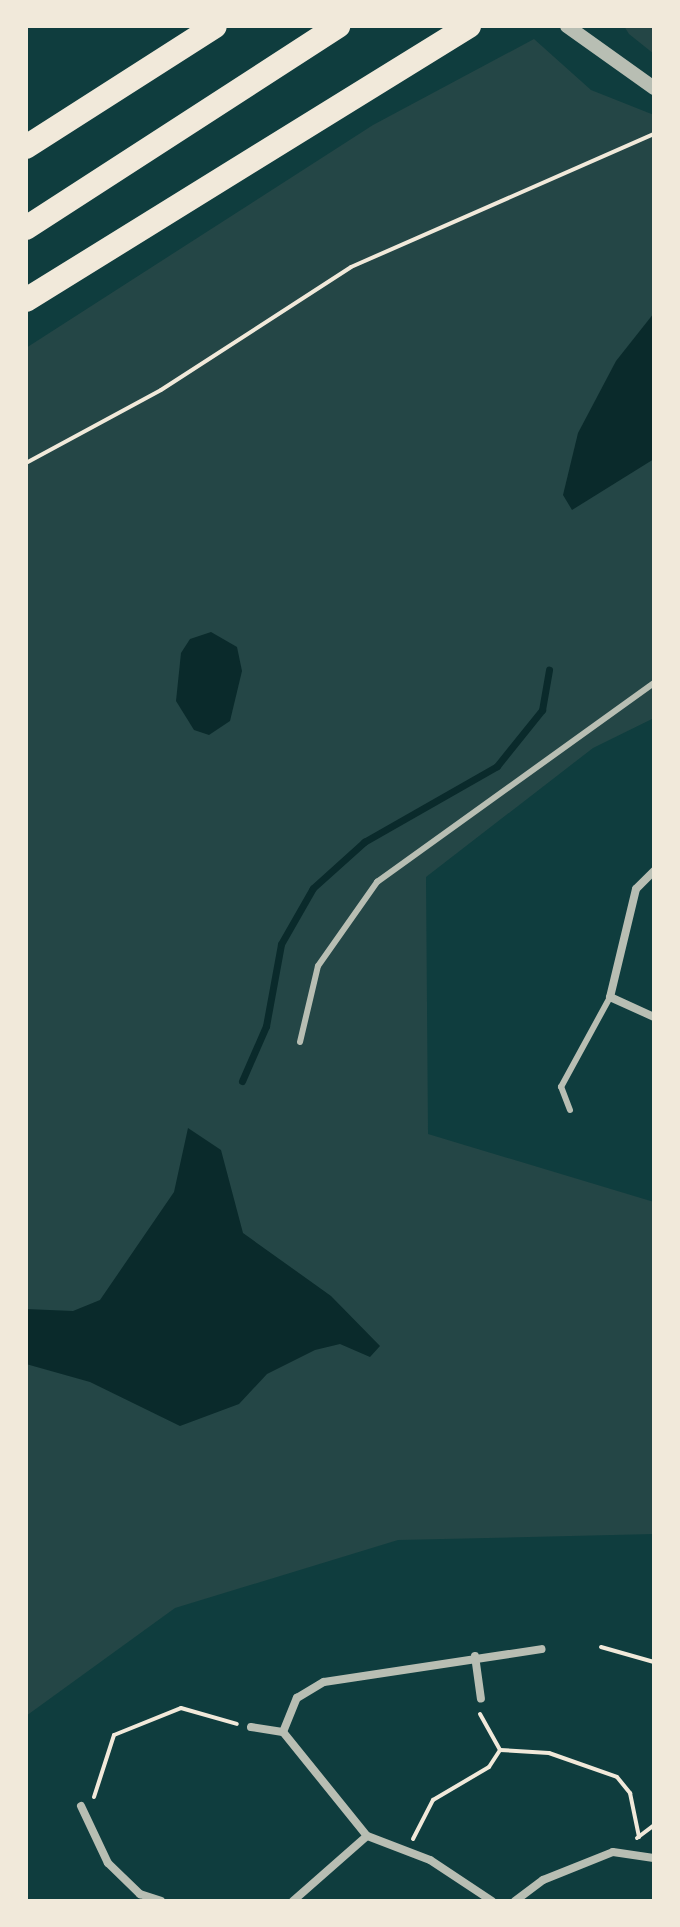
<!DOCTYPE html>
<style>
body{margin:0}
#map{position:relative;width:680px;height:1927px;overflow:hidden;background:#0f3d3e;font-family:Arial,sans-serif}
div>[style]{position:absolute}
.green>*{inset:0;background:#244646}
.water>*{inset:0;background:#0a2a2b}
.stream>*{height:7px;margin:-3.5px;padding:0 3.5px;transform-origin:3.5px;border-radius:3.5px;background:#0a2a2b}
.path>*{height:4px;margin:-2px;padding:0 2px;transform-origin:2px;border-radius:2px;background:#f1e9da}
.service>*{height:6px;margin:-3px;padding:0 3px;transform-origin:3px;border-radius:3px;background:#b8beb3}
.minor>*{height:8px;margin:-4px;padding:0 4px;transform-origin:4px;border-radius:4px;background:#b8beb3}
.tertiary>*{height:14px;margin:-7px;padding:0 7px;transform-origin:7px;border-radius:7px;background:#b8beb3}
.motorway>*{height:24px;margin:-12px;padding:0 12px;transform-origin:12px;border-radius:12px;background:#f1e9da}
span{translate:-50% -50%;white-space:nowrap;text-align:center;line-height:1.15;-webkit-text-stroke:6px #f1e9da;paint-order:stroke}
.frame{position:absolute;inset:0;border:28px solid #f1e9da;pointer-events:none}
</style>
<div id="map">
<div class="green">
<div style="clip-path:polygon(624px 26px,654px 26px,654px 54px,629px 34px)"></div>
<div style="clip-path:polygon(534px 39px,591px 90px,654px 115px,654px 718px,593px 748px,426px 877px,428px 1134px,654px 1202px,654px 1534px,398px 1540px,175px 1608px,26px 1716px,26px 348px,373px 125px)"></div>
</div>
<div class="water">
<div style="clip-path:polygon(654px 313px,654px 459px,572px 510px,563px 495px,578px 433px,616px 361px)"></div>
<div style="clip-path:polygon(211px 632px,237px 647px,242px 671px,230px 721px,209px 735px,194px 730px,176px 701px,181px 653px,190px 639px)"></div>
<div style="clip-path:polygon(188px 1128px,221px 1150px,243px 1233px,331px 1296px,380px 1346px,370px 1357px,340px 1344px,315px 1350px,267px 1374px,239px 1404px,180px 1426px,90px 1382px,26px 1364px,26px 1309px,73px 1311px,100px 1300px,174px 1192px)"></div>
</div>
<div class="stream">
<div style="left:242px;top:1081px;width:60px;rotate:-66.4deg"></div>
<div style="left:266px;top:1026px;width:83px;rotate:-79.6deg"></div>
<div style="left:281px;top:944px;width:64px;rotate:-60.3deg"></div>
<div style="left:313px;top:888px;width:69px;rotate:-42deg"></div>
<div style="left:364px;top:842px;width:153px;rotate:-29.7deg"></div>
<div style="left:497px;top:766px;width:72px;rotate:-51.2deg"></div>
<div style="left:542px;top:710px;width:41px;rotate:-80.1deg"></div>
</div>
<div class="path">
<div style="left:26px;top:463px;width:153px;rotate:-28.4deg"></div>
<div style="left:161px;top:390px;width:226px;rotate:-32.9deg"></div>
<div style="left:351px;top:267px;width:331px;rotate:-23.7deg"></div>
<div style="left:601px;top:1647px;width:55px;rotate:15.8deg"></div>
<div style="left:480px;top:1714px;width:41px;rotate:60.9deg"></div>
<div style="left:94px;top:1797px;width:65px;rotate:-72.1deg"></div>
<div style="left:114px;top:1735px;width:72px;rotate:-21.9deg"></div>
<div style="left:181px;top:1708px;width:58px;rotate:15.9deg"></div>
<div style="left:637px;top:1838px;width:21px;rotate:-37deg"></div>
<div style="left:413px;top:1839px;width:44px;rotate:-62.9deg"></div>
<div style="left:433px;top:1800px;width:65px;rotate:-30.5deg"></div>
<div style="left:489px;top:1767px;width:20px;rotate:-57deg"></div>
<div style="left:500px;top:1750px;width:49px;rotate:3.5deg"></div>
<div style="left:549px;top:1753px;width:72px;rotate:19.4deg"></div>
<div style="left:617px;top:1777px;width:21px;rotate:51deg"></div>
<div style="left:630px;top:1793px;width:45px;rotate:78.4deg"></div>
</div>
<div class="service">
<div style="left:300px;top:1042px;width:78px;rotate:-76.7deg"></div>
<div style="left:318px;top:966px;width:103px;rotate:-54.9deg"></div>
<div style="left:377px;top:882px;width:341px;rotate:-35.7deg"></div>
<div style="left:570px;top:1110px;width:25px;rotate:-111deg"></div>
<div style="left:561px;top:1087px;width:102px;rotate:-61.4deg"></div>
</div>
<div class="minor">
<div style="left:654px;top:871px;width:25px;rotate:135deg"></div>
<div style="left:636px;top:889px;width:111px;rotate:103.5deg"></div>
<div style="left:610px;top:997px;width:48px;rotate:24.4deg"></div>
<div style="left:475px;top:1656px;width:43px;rotate:82.1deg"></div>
<div style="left:251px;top:1727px;width:32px;rotate:9deg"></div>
<div style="left:81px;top:1806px;width:63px;rotate:64.7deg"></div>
<div style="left:108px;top:1863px;width:45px;rotate:44.1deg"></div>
<div style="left:140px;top:1894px;width:22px;rotate:18deg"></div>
<div style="left:293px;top:1901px;width:98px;rotate:-41.3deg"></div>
<div style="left:492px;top:1901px;width:74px;rotate:-146.5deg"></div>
<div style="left:430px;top:1860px;width:67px;rotate:-159.1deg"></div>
<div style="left:367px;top:1836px;width:134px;rotate:-128.9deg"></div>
<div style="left:283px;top:1732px;width:37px;rotate:-68deg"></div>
<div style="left:297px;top:1698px;width:31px;rotate:-31deg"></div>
<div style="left:324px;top:1682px;width:220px;rotate:-8.6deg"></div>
<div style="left:515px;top:1901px;width:35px;rotate:-37deg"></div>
<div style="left:543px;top:1880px;width:75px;rotate:-21.8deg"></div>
<div style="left:613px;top:1852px;width:41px;rotate:8.3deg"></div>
</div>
<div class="tertiary">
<div style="left:567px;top:26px;width:107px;rotate:35.5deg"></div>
</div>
<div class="motorway">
<div style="left:26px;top:147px;width:224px;rotate:-32.6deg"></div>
<div style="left:26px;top:228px;width:372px;rotate:-32.9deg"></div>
<div style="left:26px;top:300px;width:521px;rotate:-31.74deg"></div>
</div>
<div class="frame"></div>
</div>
